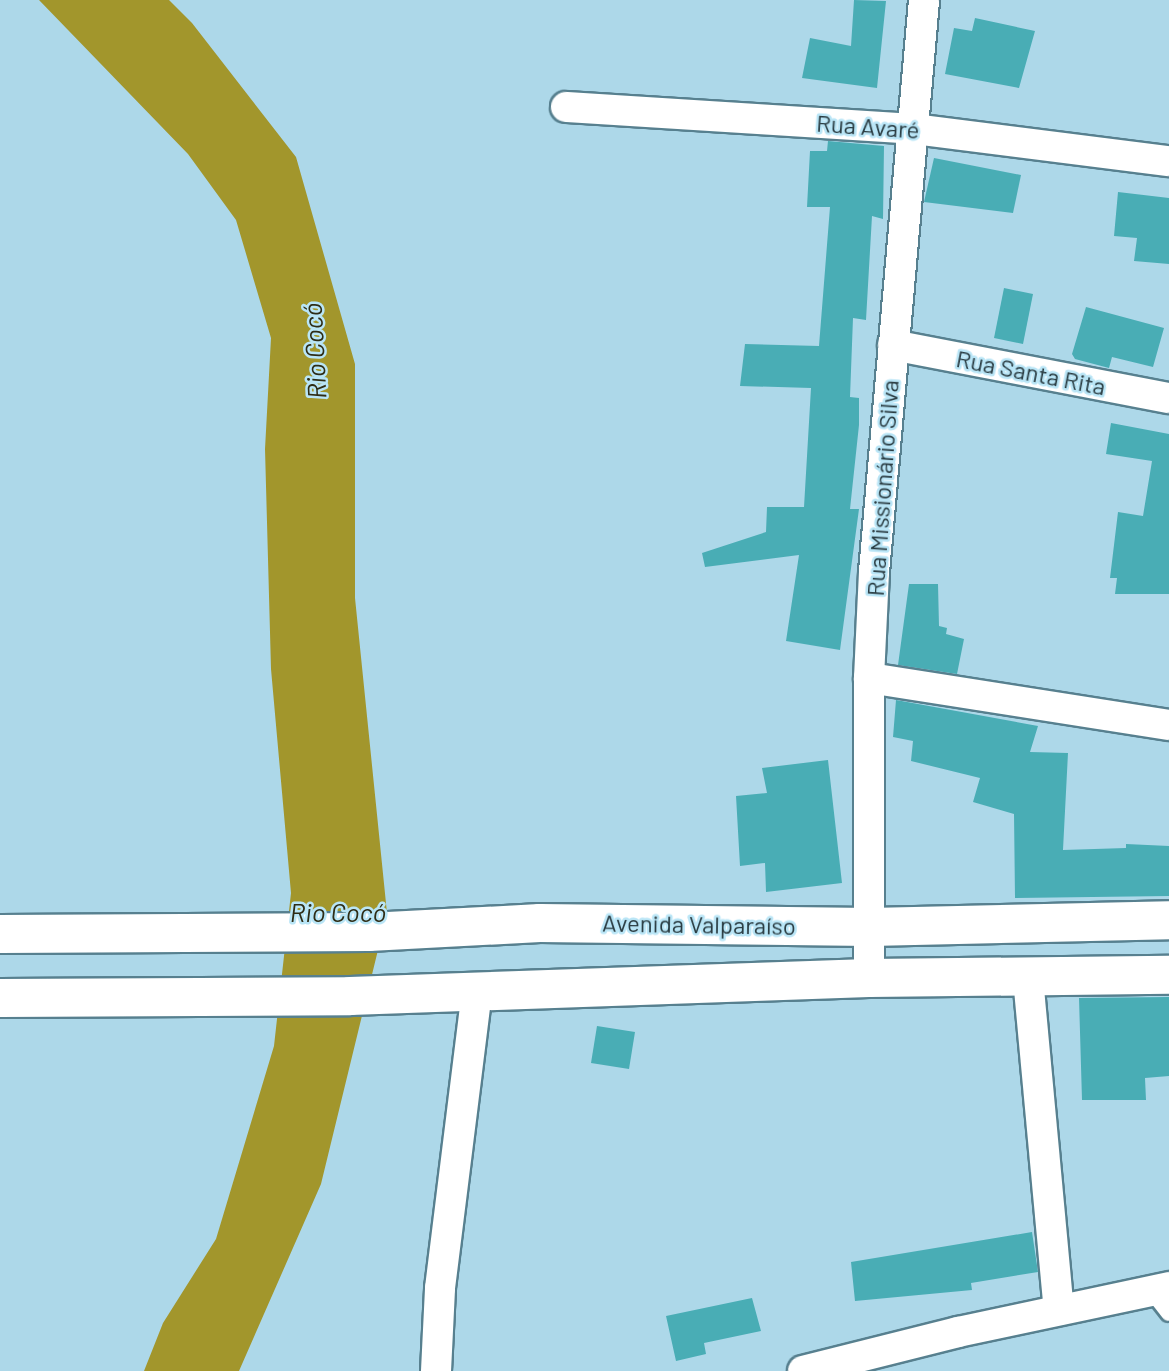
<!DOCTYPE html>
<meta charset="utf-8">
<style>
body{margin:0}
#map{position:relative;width:1169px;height:1371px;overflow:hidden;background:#add8e9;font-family:Barlow,sans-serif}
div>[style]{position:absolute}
.water>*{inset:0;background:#a2962c}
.building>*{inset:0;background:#49adb5}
.roads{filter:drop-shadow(2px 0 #57808f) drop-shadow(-2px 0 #57808f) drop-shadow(0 2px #57808f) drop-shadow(0 -2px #57808f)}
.service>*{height:16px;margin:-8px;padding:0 8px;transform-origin:8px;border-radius:8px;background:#fff}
.minor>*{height:30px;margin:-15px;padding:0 15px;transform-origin:15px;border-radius:15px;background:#fff}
.secondary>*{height:38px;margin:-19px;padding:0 19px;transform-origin:19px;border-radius:19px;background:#fff}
span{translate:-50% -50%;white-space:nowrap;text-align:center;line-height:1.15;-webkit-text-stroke:5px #b9e5f6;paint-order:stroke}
.street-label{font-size:24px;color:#293b41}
.water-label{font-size:26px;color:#2e2c15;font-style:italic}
</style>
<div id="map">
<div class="water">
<div style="clip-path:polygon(39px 0,169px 0,192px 23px,296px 157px,355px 364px,355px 598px,387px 913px,321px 1184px,239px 1371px,144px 1371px,163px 1323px,216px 1239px,274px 1046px,291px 893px,271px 669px,265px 449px,271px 338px,236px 220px,188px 154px)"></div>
</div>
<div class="building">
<div style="clip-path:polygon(854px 0,886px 1px,877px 88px,802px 78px,810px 38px,851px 46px)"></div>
<div style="clip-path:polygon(975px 18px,1035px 31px,1019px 88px,945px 74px,954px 28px,972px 31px)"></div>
<div style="clip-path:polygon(828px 141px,884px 146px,883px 219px,872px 216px,866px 320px,853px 318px,850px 397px,859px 398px,859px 425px,850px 509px,859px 509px,840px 650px,786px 641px,799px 555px,705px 567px,702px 553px,766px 532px,767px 507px,804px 507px,811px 388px,740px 386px,745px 344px,819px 346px,830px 207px,807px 207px,810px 151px,827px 151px)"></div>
<div style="clip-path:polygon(934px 158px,1021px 175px,1013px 213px,924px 202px)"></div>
<div style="clip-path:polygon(1118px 192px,1169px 198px,1169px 264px,1134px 261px,1137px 238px,1114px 236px)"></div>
<div style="clip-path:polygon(1004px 288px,1033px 294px,1023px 344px,994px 338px)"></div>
<div style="clip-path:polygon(1086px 307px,1164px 328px,1153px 367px,1112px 357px,1109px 368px,1075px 359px,1072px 354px)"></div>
<div style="clip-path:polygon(1111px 423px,1169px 434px,1169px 594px,1115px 594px,1117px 578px,1110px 578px,1118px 512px,1143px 516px,1152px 461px,1106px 454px)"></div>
<div style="clip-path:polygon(909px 584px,938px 584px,939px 626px,947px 628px,946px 634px,964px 639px,957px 674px,898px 665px)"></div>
<div style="clip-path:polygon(896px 700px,1038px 726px,1030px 752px,1068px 753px,1063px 850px,1126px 848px,1126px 844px,1169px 846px,1169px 896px,1015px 898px,1014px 814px,973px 802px,980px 778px,911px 761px,913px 741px,893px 737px)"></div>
<div style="clip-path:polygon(828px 760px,842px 883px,766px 892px,765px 863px,740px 866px,736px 796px,767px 793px,762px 768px)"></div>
<div style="clip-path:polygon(1169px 997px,1169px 1076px,1145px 1078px,1146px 1100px,1082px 1100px,1079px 998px)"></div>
<div style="clip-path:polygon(597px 1026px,635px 1032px,629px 1069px,591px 1063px)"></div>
<div style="clip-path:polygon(1032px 1232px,1038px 1272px,971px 1283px,972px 1290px,855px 1301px,851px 1262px)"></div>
<div style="clip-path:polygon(752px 1298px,761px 1331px,704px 1343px,706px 1354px,676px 1361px,666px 1316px)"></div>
</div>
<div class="roads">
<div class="service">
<div style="left:1151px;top:1290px;width:29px;rotate:52deg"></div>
</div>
<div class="minor">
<div style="left:566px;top:107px;width:349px;rotate:3.6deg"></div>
<div style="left:914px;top:129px;width:257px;rotate:7.2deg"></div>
<div style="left:893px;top:345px;width:281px;rotate:10.9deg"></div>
<div style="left:869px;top:678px;width:304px;rotate:8.9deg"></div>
<div style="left:869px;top:978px;width:300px;rotate:-90deg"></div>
<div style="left:869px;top:678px;width:106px;rotate:-87.3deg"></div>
<div style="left:874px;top:572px;width:574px;rotate:-85deg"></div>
<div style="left:1028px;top:978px;width:333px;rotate:84.7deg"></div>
<div style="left:436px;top:1371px;width:83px;rotate:-87.2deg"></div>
<div style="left:440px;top:1288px;width:300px;rotate:-82.9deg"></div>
<div style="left:803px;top:1371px;width:160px;rotate:-14.1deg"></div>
<div style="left:958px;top:1332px;width:216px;rotate:-12deg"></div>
</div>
<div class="secondary">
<div style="left:0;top:934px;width:369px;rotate:-0.3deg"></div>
<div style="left:369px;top:932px;width:171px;rotate:-3deg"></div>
<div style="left:540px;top:923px;width:330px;rotate:0.7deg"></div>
<div style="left:870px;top:927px;width:299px;rotate:-1.3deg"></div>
<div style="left:0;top:998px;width:350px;rotate:-0.3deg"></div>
<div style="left:350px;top:996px;width:519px;rotate:-1.99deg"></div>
<div style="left:869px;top:978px;width:300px;rotate:-0.6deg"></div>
</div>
</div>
<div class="street-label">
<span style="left:868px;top:126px;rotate:4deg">Rua Avaré</span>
<span style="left:1031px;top:372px;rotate:11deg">Rua Santa Rita</span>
<span style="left:882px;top:488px;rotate:-86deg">Rua Missionário Silva</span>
<span style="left:699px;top:924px;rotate:1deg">Avenida Valparaíso</span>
</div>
<div class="water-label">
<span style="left:314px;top:351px;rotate:-93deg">Rio Cocó</span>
<span style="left:338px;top:912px">Rio Cocó</span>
</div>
</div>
